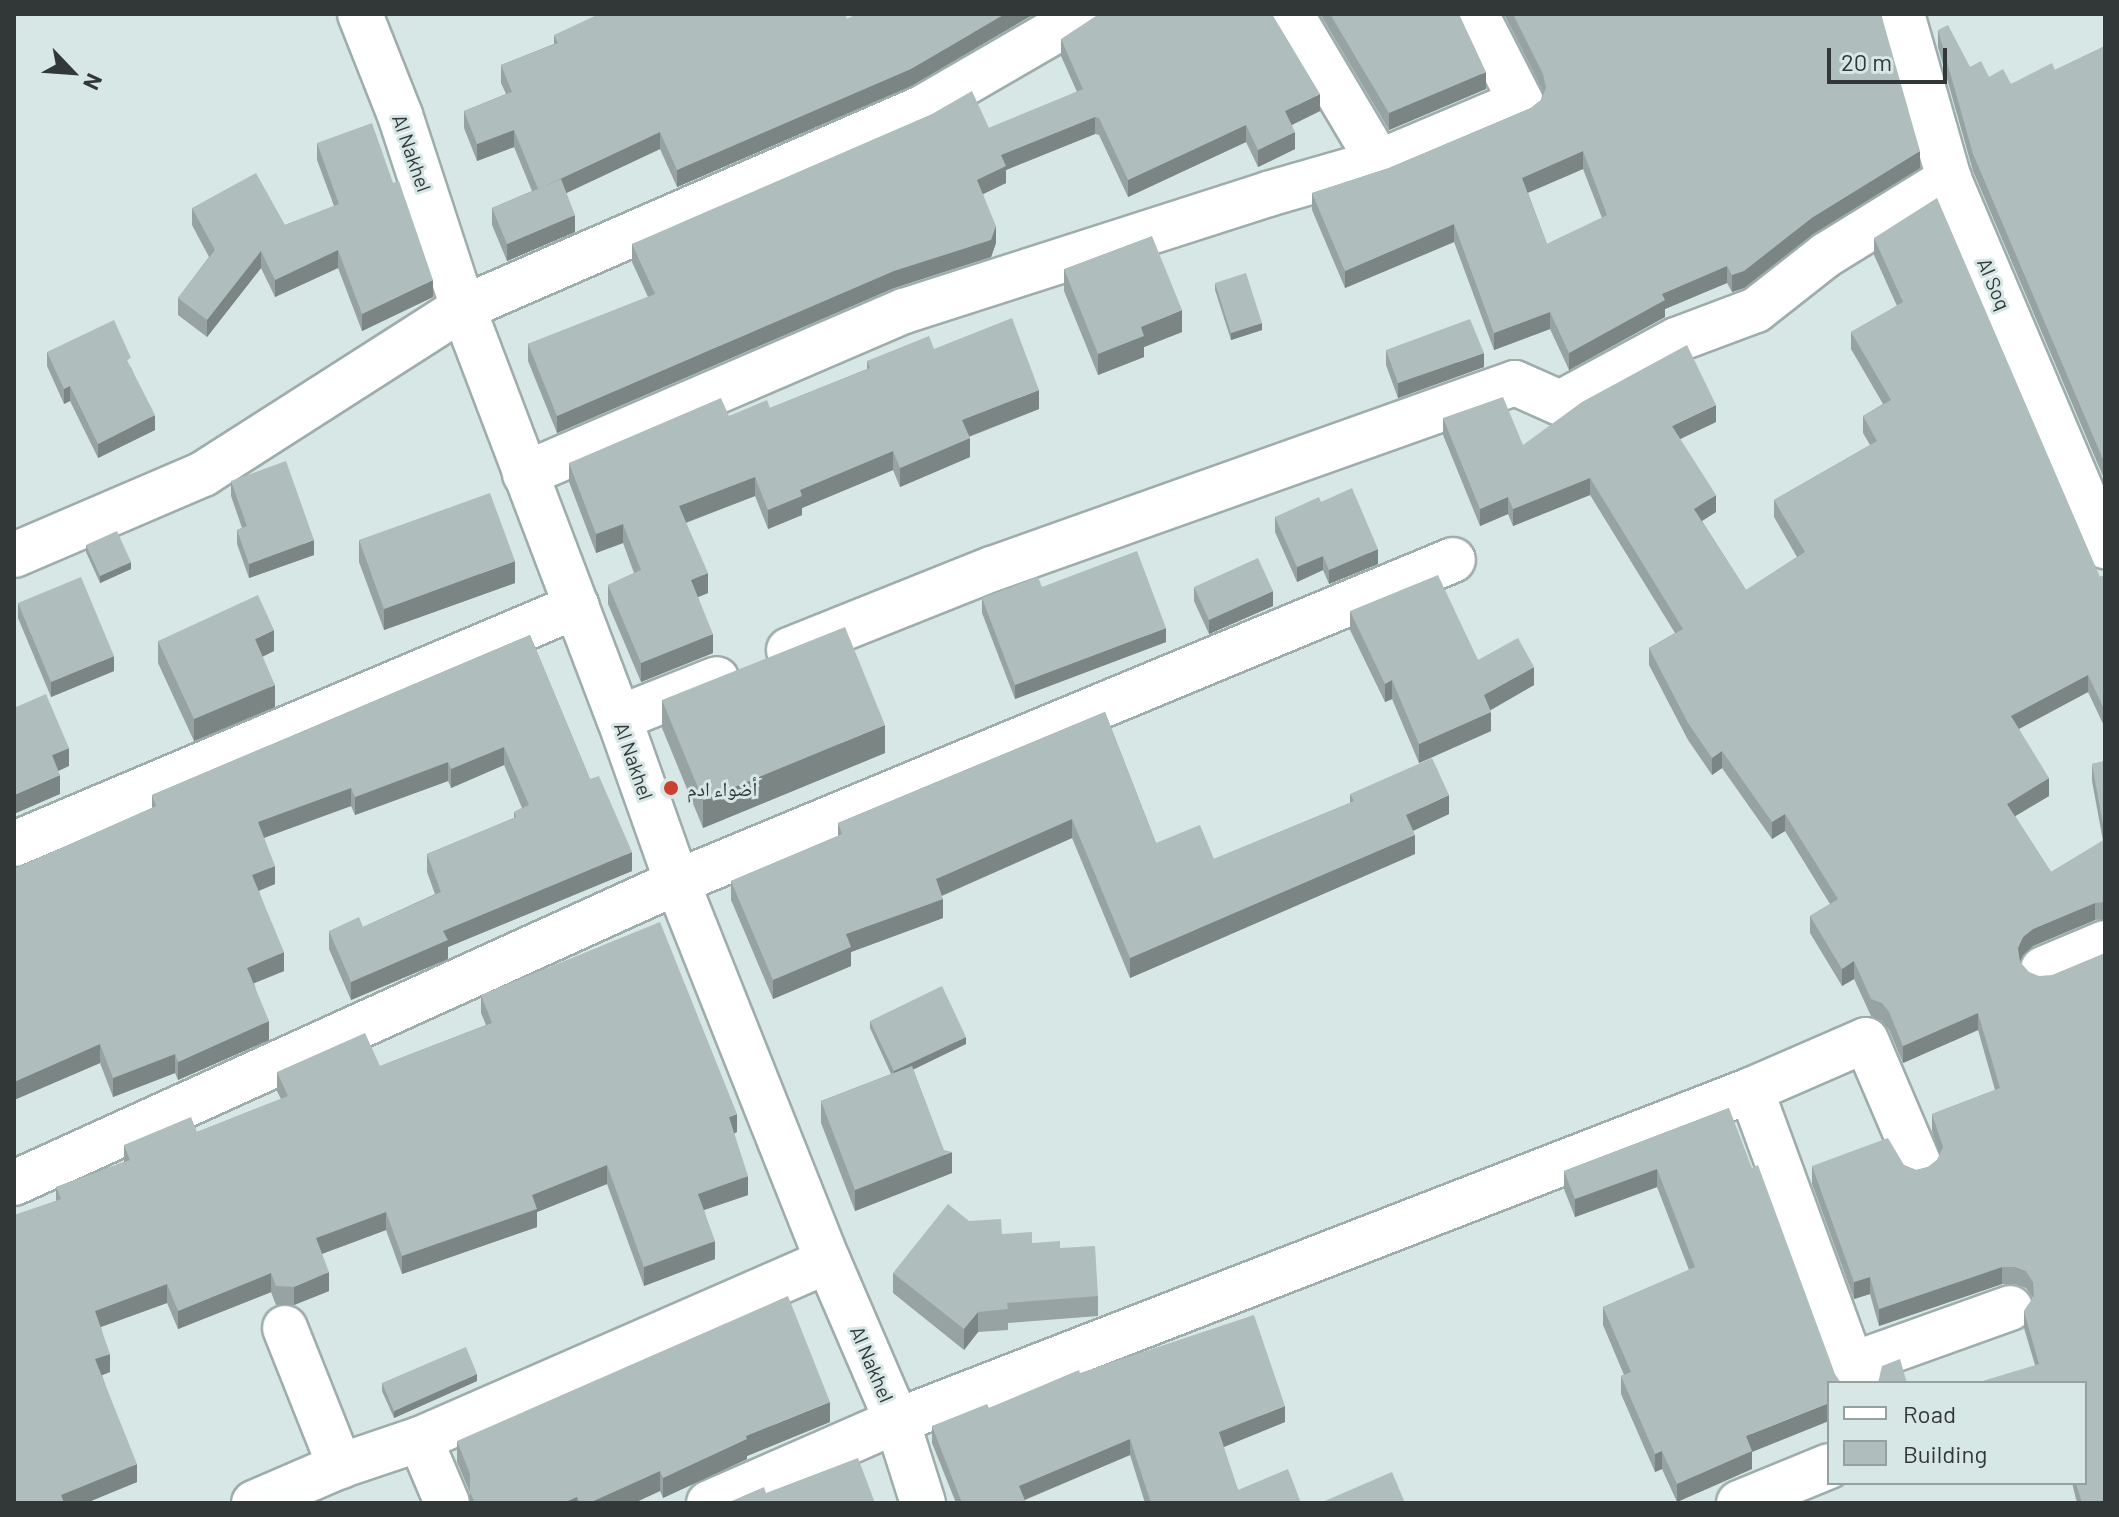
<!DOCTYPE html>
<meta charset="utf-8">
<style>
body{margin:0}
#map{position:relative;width:2119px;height:1517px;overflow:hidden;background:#d7e7e5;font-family:Barlow,"Noto Naskh Arabic",sans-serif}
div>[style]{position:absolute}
.roads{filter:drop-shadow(2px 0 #9eadac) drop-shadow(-2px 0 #9eadac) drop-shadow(0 2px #9eadac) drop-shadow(0 -2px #9eadac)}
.minor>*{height:44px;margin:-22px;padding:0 22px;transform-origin:22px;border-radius:22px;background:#fff}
.wall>*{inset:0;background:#96a3a2}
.shaded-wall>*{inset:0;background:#7a8584}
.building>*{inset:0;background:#afbebc}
.dots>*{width:22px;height:22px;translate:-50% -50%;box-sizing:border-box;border:4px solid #d7e7e5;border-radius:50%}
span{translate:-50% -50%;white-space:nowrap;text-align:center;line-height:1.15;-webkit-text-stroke:6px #d7e7e5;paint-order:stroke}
.street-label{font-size:20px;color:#323838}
.poi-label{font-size:20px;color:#323838}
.left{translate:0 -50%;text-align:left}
.frame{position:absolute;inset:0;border:16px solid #323838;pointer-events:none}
.legend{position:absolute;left:1827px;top:1381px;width:260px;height:104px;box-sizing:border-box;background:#d7e7e5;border:2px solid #95a1a0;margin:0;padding:10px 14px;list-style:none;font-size:24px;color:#323838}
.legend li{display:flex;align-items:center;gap:16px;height:40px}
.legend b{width:40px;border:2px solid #95a1a0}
.north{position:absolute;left:32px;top:32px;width:80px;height:80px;-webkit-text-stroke:6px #d7e7e5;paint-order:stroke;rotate:115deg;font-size:22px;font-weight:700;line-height:32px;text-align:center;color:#323838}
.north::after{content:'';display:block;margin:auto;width:28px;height:36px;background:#323838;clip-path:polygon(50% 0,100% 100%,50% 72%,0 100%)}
.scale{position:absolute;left:1827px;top:48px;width:120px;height:36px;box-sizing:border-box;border:4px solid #323838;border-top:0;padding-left:10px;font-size:24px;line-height:28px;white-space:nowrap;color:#323838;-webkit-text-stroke:6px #d7e7e5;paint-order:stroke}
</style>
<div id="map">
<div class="roads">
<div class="minor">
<div style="left:360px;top:14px;width:109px;rotate:68.4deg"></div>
<div style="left:400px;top:115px;width:203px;rotate:71.9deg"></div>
<div style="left:463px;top:308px;width:439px;rotate:69.2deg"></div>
<div style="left:619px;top:718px;width:174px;rotate:70.5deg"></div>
<div style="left:677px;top:882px;width:408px;rotate:68.3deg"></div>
<div style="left:828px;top:1261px;width:174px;rotate:66.7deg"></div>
<div style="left:897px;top:1421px;width:86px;rotate:72.4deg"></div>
<div style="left:1291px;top:14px;width:172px;rotate:59.3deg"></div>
<div style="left:1902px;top:14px;width:172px;rotate:74.1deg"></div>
<div style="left:1949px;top:179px;width:399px;rotate:67deg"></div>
<div style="left:525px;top:474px;width:413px;rotate:-23.3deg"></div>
<div style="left:904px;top:311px;width:382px;rotate:-17.8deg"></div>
<div style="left:1268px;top:194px;width:116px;rotate:-16.1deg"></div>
<div style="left:1379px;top:162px;width:154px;rotate:-22.9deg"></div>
<div style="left:1521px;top:102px;width:99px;rotate:-117.1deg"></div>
<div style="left:14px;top:555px;width:206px;rotate:-23.2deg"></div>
<div style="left:203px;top:474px;width:308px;rotate:-32.6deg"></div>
<div style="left:463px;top:308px;width:501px;rotate:-23.54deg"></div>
<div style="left:922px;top:108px;width:187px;rotate:-30.1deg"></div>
<div style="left:789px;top:650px;width:219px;rotate:-21.8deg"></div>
<div style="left:992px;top:569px;width:555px;rotate:-19.58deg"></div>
<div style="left:1515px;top:383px;width:49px;rotate:24deg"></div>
<div style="left:1560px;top:403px;width:132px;rotate:-28.5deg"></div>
<div style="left:1676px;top:340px;width:85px;rotate:-20.6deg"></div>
<div style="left:1756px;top:310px;width:89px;rotate:-38.2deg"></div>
<div style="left:1826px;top:255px;width:145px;rotate:-31.7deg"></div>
<div style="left:619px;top:718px;width:105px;rotate:-21.7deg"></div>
<div style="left:14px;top:844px;width:611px;rotate:-22.92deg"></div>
<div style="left:2043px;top:969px;width:67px;rotate:-22.8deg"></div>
<div style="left:1751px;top:1090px;width:312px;rotate:69.9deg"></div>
<div style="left:14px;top:1183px;width:728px;rotate:-24.42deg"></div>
<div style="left:677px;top:882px;width:840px;rotate:-22.54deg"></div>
<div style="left:285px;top:1328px;width:149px;rotate:68.3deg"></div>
<div style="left:1851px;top:1365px;width:169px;rotate:-19.7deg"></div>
<div style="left:420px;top:1439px;width:69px;rotate:67.1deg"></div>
<div style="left:254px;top:1503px;width:94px;rotate:-23.3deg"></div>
<div style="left:340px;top:1466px;width:84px;rotate:-18.6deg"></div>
<div style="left:420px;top:1439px;width:445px;rotate:-23.6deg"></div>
<div style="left:709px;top:1503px;width:205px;rotate:-23.6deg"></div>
<div style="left:897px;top:1421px;width:916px;rotate:-21.19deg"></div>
<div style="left:1751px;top:1090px;width:125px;rotate:-23.5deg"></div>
<div style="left:1866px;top:1040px;width:133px;rotate:66.9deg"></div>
<div style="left:1739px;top:1503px;width:97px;rotate:-22.3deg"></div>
</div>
</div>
<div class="wall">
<div style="clip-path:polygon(858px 14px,1034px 14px,911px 86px,677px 187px,660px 149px,566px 193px,575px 232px,507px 261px,492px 225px,492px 208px,532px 191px,514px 147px,477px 161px,464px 128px,464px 111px,506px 94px,501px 83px,501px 65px,554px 44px,554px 35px,847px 19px)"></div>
<div style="clip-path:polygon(1320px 14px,1459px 14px,1486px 89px,1389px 130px)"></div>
<div style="clip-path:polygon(evenodd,1504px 14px,1881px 14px,1920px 168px,1813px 234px,1744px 288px,1732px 292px,1727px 283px,1665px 309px,1665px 317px,1569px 370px,1550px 329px,1494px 350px,1454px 242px,1345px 288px,1312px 210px,1312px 193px,1389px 168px,1531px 108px,1541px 100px,1543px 91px,1504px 14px,1583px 169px,1602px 218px,1547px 244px,1528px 193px,1583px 169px)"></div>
<div style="clip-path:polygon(1938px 30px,1970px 67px,1989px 77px,2011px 84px,2055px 70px,2105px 46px,2105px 481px,1973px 171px,1938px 47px)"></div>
<div style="clip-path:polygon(1061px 39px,1320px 111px,1292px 125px,1295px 149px,1258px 167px,1246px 142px,1128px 197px,1099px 135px,1095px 134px,1006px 170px,1006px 183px,983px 194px,996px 243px,991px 257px,894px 288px,557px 433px,528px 361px,528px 344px,648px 297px,632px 262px,632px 244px,989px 128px,1077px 92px,1061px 56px)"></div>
<div style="clip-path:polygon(317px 143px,433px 297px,362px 331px,338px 268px,275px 297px,261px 268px,207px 337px,178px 315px,178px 298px,209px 257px,192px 225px,192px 208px,285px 225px,334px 206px,317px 160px)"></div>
<div style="clip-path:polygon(1874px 238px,2100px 577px,2105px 575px,2105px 728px,2088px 692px,2019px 729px,2049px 796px,2015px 816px,2051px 872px,2103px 841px,2092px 781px,2092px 764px,2105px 761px,2105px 919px,2095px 920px,2033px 946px,2023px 955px,2020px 961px,2105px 1503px,2077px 1503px,2072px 1483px,2085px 1483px,2035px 1365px,2024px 1328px,2024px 1311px,2033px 1298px,2026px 1288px,2015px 1284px,2002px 1284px,1879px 1326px,1870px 1294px,1854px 1299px,1812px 1184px,1812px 1166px,1904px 1165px,1916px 1170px,1928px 1167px,1937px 1160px,1940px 1155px,1932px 1131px,1932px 1114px,1995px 1090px,1978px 1030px,1903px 1063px,1889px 1030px,1882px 1021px,1871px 1016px,1854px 979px,1842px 986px,1810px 933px,1810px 916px,1830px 904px,1785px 831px,1772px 839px,1722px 768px,1712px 775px,1688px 740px,1649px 665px,1649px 648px,1675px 633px,1590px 495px,1513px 526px,1508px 514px,1480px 526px,1443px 435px,1443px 418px,1523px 445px,1716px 422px,1680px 439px,1716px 512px,1702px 521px,1746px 590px,1797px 557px,1774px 517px,1774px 500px,1870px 445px,1863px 433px,1863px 416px,1883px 404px,1851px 349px,1851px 332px,1897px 306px,1874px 255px)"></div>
<div style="clip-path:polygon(1064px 269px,1182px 332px,1144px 347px,1144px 357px,1098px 375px,1064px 291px)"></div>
<div style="clip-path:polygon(1215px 283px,1262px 330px,1231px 340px,1215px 290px)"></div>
<div style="clip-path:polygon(934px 349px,1039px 409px,969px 437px,970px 457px,900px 487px,893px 470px,802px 508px,802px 515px,768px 529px,755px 496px,686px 523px,708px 593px,698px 597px,713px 653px,641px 682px,608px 604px,608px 585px,634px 573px,623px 543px,596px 553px,569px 482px,569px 463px,729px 416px,770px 408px,867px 369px,867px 361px)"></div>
<div style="clip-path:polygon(1386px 350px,1484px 367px,1398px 398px,1386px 365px)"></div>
<div style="clip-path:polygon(47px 352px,131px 367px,155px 430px,98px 458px,70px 401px,64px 404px,47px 366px)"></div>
<div style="clip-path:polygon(231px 481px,314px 555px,249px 578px,237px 544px,237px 530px,242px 528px,231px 496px)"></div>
<div style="clip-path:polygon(1321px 502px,1378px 564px,1329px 584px,1323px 570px,1297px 582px,1275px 532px,1275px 517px)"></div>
<div style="clip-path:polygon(359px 540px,515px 583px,384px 630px,359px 562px)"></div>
<div style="clip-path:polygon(86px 545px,131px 569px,100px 583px,86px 552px)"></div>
<div style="clip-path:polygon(1194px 587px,1273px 606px,1209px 634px,1194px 601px)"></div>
<div style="clip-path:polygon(982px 598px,1166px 642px,1015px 699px,982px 613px)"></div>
<div style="clip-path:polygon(18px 603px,114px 671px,51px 697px,18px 618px)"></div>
<div style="clip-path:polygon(1350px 611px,1478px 660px,1534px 685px,1490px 710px,1491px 731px,1419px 763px,1392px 699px,1385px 702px,1350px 630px)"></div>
<div style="clip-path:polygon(530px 635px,590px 779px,632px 871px,448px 947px,448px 959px,351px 1000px,329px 949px,329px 931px,363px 927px,435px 894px,427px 872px,427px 854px,514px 818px,514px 812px,522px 808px,504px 765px,451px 788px,448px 781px,355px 815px,351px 806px,264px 838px,275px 884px,259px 891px,284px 971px,254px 983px,269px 1040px,178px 1080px,175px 1073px,113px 1097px,100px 1063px,14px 1100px,14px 869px,152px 808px,152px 795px)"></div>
<div style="clip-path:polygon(158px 641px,274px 651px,262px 657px,275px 707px,194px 741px,158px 663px)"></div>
<div style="clip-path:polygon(662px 700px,885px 753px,703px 828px,662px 728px)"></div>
<div style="clip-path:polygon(1105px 712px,1156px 843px,1214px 859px,1350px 803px,1350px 794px,1449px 814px,1413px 831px,1415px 854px,1130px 978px,1072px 838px,942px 896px,943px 918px,851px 952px,851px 966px,773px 999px,731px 900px,731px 881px,838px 836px,838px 823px)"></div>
<div style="clip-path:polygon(481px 995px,737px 1132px,734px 1133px,748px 1195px,704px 1210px,715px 1259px,644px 1286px,607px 1184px,537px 1212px,537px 1227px,402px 1274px,386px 1230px,322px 1254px,329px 1291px,294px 1305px,276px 1305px,271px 1292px,178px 1329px,167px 1303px,101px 1327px,110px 1372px,102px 1375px,137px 1482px,86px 1503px,14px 1503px,56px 1201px,56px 1187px,124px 1162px,124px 1145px,197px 1132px,281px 1099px,277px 1091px,277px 1072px,380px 1066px,486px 1025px,481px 1013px)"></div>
<div style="clip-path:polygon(870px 1021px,966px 1044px,913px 1069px,952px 1173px,855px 1211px,821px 1123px,821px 1101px,891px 1074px,870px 1028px)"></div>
<div style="clip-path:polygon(1729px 1108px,1752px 1452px,1752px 1469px,1677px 1502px,1662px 1469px,1655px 1472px,1621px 1394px,1621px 1376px,1624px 1375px,1603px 1325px,1603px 1307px,1689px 1270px,1657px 1187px,1575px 1217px,1564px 1189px,1564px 1171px)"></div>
<div style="clip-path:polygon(1002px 1234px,1032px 1243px,1060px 1248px,1098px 1296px,1098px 1316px,1008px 1323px,1008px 1330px,978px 1332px,964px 1350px,893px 1293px,893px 1273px)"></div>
<div style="clip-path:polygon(1080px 1373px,1285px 1422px,1223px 1447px,1238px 1490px,1301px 1503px,1145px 1503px,1130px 1455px,1025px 1500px,1026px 1503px,956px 1503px,932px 1443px,932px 1426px,989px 1408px)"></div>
<div style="clip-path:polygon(477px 1381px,394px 1418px,382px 1391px,382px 1383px)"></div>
<div style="clip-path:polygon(830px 1422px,747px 1456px,747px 1459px,663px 1498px,660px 1491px,634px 1503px,470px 1503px,470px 1493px,457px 1462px,457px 1441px)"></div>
</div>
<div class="shaded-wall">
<div style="clip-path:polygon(1005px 14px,1034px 14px,911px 86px,677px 187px,677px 170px)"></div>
<div style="clip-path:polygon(1486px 72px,1486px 89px,1389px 130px,1389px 113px)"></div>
<div style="clip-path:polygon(1320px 94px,1320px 111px,1285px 128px,1285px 111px)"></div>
<div style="clip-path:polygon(1095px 117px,1095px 134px,1006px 170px,1006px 183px,977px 197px,977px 180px,1001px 155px)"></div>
<div style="clip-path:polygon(1246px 125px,1246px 142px,1128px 197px,1128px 180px)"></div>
<div style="clip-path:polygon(514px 130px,514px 147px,477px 161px,477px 144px)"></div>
<div style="clip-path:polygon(660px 132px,660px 149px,541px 205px,541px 188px)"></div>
<div style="clip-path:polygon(1295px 132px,1295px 149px,1258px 167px,1258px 150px)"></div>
<div style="clip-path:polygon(1583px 151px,1583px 169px,1522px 195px,1522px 178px)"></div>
<div style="clip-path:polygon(1920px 151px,1920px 168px,1813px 234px,1744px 288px,1732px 292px,1732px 275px,1813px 217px)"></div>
<div style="clip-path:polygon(575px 215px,575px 232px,507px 261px,507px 244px)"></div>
<div style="clip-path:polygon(1454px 224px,1454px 242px,1345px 288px,1345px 271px)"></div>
<div style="clip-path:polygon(996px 226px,996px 243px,991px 257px,894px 288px,557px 433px,557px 416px)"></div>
<div style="clip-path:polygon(338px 250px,338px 268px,275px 297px,275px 280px)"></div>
<div style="clip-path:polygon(261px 251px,261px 268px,207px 337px,207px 320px)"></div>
<div style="clip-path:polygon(1727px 266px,1727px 283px,1665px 309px,1665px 317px,1569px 370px,1569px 353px,1662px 294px)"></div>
<div style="clip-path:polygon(433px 280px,433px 297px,362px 331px,362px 314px)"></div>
<div style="clip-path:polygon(1182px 310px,1182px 332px,1144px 347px,1144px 357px,1098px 375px,1098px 354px,1141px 327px)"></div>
<div style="clip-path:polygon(1550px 312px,1550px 329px,1494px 350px,1494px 333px)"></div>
<div style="clip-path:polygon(1262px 323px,1262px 330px,1231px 340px,1231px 333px)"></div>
<div style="clip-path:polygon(1484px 353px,1484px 367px,1398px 398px,1398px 383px)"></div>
<div style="clip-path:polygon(70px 386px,70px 401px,64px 404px,64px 389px)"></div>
<div style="clip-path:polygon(1039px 390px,1039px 409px,962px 439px,962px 420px)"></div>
<div style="clip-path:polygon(1716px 405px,1716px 422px,1672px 443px,1672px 426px)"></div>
<div style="clip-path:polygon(155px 415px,155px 430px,98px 458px,98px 444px)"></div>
<div style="clip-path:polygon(970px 438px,970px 457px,900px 487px,900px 468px)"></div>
<div style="clip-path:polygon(893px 451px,893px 470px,802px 508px,802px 515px,768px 529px,768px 510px,800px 490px)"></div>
<div style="clip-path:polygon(755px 477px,755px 496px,679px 525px,679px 506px)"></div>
<div style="clip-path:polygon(1590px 478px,1590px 495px,1513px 526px,1513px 509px)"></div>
<div style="clip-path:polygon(1716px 495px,1716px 512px,1694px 526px,1694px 509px)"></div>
<div style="clip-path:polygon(1508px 497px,1508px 514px,1480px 526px,1480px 509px)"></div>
<div style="clip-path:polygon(623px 524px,623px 543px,596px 553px,596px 534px)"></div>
<div style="clip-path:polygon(314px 540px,314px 555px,249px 578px,249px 564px)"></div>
<div style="clip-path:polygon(1378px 549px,1378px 564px,1329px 584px,1329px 570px)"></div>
<div style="clip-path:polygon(1323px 556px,1323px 570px,1297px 582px,1297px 567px)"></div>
<div style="clip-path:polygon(515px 561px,515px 583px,384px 630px,384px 609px)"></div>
<div style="clip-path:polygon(131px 562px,131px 569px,100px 583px,100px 576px)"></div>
<div style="clip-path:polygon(708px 573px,708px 593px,691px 600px,691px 580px)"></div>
<div style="clip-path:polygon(1273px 591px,1273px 606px,1209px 634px,1209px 620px)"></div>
<div style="clip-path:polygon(1166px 628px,1166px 642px,1015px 699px,1015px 685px)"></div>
<div style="clip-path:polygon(274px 630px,274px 651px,255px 660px,255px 639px)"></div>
<div style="clip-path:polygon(713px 634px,713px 653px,641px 682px,641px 663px)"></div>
<div style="clip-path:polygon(114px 656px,114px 671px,51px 697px,51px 682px)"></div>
<div style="clip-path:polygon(1534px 667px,1534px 685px,1484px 714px,1484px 695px)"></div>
<div style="clip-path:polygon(2088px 675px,2088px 692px,2011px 733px,2011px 716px)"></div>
<div style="clip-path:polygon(1392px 680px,1392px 699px,1385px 702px,1385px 684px)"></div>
<div style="clip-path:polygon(275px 685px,275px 707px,194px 741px,194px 719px)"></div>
<div style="clip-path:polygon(1491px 712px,1491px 731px,1419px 763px,1419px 744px)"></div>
<div style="clip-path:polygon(885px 725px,885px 753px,703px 828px,703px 800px)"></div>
<div style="clip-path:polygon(504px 747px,504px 765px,451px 788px,451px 769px)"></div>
<div style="clip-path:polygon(69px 748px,69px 766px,52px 774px,52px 755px)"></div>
<div style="clip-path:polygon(1722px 751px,1722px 768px,1712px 775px,1712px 758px)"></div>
<div style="clip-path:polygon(448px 762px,448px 781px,355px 815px,355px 797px)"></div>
<div style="clip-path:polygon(60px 775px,60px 794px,14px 814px,14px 795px)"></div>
<div style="clip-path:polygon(2049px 778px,2049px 796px,2007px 821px,2007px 804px)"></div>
<div style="clip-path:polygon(351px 788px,351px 806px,258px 840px,258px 822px)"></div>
<div style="clip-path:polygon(1449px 795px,1449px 814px,1406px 834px,1406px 815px)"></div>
<div style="clip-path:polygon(1785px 814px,1785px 831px,1772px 839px,1772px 822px)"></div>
<div style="clip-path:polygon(1072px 819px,1072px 838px,936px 898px,936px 879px)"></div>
<div style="clip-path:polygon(1415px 835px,1415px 854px,1130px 978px,1130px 958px)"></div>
<div style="clip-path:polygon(632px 852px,632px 871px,448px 947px,448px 959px,351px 1000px,351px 982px,443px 931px)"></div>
<div style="clip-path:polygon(275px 866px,275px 884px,252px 893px,252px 875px)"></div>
<div style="clip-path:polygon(943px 899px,943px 918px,851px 952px,851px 966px,773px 999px,773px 980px,846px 934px)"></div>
<div style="clip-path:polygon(2095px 903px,2095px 920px,2033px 946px,2023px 955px,2018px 965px,2018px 948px,2023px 937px,2033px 929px)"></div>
<div style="clip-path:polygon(284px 952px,284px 971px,247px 986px,247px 968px)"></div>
<div style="clip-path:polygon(1854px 961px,1854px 979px,1842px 986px,1842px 969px)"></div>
<div style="clip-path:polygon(1978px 1013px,1978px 1030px,1903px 1063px,1903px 1046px)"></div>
<div style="clip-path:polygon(269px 1021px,269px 1040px,178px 1080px,178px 1062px)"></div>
<div style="clip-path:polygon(966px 1037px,966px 1044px,894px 1079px,894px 1071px)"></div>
<div style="clip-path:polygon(100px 1044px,100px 1063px,14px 1100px,14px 1082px)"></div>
<div style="clip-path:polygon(175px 1054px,175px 1073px,113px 1097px,113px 1078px)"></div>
<div style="clip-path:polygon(737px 1114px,737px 1132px,729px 1136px,729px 1117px)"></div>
<div style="clip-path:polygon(952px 1152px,952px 1173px,855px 1211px,855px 1190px)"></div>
<div style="clip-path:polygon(607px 1165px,607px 1184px,537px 1212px,537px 1227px,402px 1274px,402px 1256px,532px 1195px)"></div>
<div style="clip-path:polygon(1657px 1169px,1657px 1187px,1575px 1217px,1575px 1199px)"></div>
<div style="clip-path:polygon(748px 1176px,748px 1195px,698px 1212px,698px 1194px)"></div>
<div style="clip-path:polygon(386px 1212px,386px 1230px,316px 1256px,316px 1238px)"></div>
<div style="clip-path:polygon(715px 1241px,715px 1259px,644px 1286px,644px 1267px)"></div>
<div style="clip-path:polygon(2002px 1267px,2002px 1284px,1879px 1326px,1879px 1309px)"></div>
<div style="clip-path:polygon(329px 1272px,329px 1291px,294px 1305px,294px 1287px)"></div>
<div style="clip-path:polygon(271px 1273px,271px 1292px,178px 1329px,178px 1311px)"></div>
<div style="clip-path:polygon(1870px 1277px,1870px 1294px,1854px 1299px,1854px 1282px)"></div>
<div style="clip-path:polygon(167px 1284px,167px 1303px,95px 1329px,95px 1311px)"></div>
<div style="clip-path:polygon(978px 1312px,978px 1332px,964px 1350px,964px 1329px)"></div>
<div style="clip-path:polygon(110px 1354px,110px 1372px,95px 1378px,95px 1359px)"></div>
<div style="clip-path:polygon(477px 1374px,477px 1381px,394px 1418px,394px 1411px)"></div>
<div style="clip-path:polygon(830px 1402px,830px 1422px,747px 1456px,747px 1459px,663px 1498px,663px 1478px,746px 1436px)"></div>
<div style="clip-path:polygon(1829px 1403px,1829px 1421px,1752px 1452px,1752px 1469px,1677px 1502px,1677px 1484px,1746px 1436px)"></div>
<div style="clip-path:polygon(1285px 1406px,1285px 1422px,1219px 1449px,1219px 1432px)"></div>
<div style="clip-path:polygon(1130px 1439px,1130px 1455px,1019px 1502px,1019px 1486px)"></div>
<div style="clip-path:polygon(1662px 1451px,1662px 1469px,1655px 1472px,1655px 1454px)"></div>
<div style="clip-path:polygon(137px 1464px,137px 1482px,86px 1503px,61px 1503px,61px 1495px)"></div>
<div style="clip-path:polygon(660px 1471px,660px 1491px,634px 1503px,589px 1503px)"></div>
<div style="clip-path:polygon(577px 1497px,577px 1503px,563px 1503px)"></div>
</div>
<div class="building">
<div style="clip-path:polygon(599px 14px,845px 14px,847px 19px,858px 14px,1005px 14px,911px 69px,677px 170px,660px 132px,541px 188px,561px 179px,575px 215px,507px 244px,492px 208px,538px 189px,514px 130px,477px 144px,464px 111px,512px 92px,501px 65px,558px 43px,554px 35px)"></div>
<div style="clip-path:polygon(1099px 14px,1272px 14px,1320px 94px,1285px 111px,1295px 132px,1258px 150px,1246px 125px,1128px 180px,1099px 118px,1095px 117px,1001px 155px,1006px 166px,977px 180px,996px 226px,991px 240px,894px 271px,557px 416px,528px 344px,655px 294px,632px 244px,932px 114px,972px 91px,989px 128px,1083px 89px,1061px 39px)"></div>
<div style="clip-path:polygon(1330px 14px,1459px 14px,1486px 72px,1389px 113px)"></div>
<div style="clip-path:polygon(evenodd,1513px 14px,1881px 14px,1920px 151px,1813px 217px,1744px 271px,1732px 275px,1727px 266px,1662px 294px,1665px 300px,1569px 353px,1550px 312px,1494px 333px,1454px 224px,1345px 271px,1312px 193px,1389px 168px,1531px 108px,1541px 100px,1546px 88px,1543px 74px,1513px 14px,1583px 151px,1607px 215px,1547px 244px,1522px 178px,1583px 151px)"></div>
<div style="clip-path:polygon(1948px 25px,1970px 67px,1981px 61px,1989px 77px,2003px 69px,2011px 84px,2052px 63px,2055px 70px,2105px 46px,2105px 464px,1973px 154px,1938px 30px)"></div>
<div style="clip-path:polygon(372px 123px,393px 183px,399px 181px,433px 280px,362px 314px,338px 250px,275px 280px,261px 251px,207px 320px,178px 298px,215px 250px,192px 208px,256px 173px,285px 225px,339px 204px,317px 143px)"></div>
<div style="clip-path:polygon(1937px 198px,2100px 577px,2105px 575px,2105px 711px,2088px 675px,2011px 716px,2049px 778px,2007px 804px,2051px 872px,2105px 839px,2105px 902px,2095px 903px,2033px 929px,2023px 937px,2018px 948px,2020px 962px,2029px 972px,2039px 976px,2052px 975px,2105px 953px,2105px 1503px,2082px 1503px,2076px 1483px,2085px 1483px,2085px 1383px,1976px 1383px,2039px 1364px,2024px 1311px,2034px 1296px,2033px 1282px,2026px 1271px,2015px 1267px,2002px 1267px,1879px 1309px,1870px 1277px,1854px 1282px,1812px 1166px,1888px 1138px,1904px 1165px,1916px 1170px,1928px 1167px,1937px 1160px,1943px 1147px,1932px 1114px,2000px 1088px,1978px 1013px,1903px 1046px,1889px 1012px,1882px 1003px,1871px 999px,1854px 961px,1842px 969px,1810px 916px,1838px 899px,1785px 814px,1772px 822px,1722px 751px,1712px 758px,1688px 723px,1649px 648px,1683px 629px,1590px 478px,1513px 509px,1508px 497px,1480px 509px,1443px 418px,1503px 397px,1523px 445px,1582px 402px,1687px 345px,1716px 405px,1672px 426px,1716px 495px,1694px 509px,1746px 590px,1805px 552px,1774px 500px,1877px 441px,1863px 416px,1891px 400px,1851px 332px,1903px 302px,1874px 238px)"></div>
<div style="clip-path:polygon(1152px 236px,1182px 310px,1141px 327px,1144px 336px,1098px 354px,1064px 269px)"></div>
<div style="clip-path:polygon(1246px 273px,1262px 323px,1231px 333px,1215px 283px)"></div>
<div style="clip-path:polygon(1012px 318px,1039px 390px,962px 420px,970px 438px,900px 468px,893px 451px,800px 490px,802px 496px,768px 510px,755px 477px,679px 506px,708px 573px,691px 580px,713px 634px,641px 663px,608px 585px,641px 570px,623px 524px,596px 534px,569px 463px,721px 398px,729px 416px,767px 400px,770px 408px,870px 368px,867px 361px,929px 336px,934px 349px)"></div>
<div style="clip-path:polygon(1470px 319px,1484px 353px,1398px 383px,1386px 350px)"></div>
<div style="clip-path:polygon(114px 320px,131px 358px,127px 360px,155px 415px,98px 444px,70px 386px,64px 389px,47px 352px)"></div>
<div style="clip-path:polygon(286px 461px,314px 540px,249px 564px,237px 530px,247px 526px,231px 481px)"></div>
<div style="clip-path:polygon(1352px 488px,1378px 549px,1329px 570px,1323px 556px,1297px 567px,1275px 517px,1319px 497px,1321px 502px)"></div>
<div style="clip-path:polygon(490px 493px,515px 561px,384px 609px,359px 540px)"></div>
<div style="clip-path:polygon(117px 531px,131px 562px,100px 576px,86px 545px)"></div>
<div style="clip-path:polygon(1137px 551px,1166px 628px,1015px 685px,982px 598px,1038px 577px,1042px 587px)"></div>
<div style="clip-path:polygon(1258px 558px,1273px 591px,1209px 620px,1194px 587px)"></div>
<div style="clip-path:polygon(1438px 575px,1478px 660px,1518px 638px,1534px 667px,1484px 695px,1491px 712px,1419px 744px,1392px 680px,1385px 684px,1350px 611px)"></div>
<div style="clip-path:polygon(81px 577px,114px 656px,51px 682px,18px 603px)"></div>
<div style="clip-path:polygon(258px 595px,274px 630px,255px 639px,275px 685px,194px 719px,158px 641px)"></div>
<div style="clip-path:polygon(845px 627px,885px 725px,703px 800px,662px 700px)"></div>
<div style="clip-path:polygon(530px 635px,590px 779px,599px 776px,632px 852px,443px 931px,448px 940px,351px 982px,329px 931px,359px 917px,363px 927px,441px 892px,427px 854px,516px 817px,514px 812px,529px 805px,504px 747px,451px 769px,448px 762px,355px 797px,351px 788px,258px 822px,275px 866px,252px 875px,284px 952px,247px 968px,269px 1021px,178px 1062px,175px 1054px,113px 1078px,100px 1044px,14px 1082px,14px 869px,156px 806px,152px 795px)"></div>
<div style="clip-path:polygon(46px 694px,69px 748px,52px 755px,60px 775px,14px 795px,14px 708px)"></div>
<div style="clip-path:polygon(1105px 712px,1156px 843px,1200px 825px,1214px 859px,1354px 801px,1350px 794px,1432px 758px,1449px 795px,1406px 815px,1415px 835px,1130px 958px,1072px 819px,936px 879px,943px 899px,846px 934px,851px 947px,773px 980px,731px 881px,842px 834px,838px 823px)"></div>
<div style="clip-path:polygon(2105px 761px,2105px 835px,2092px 764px)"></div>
<div style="clip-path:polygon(660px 922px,737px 1114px,729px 1117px,748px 1176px,698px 1194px,715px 1241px,644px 1267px,607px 1165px,532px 1195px,537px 1209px,402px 1256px,386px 1212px,316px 1238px,329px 1272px,294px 1287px,276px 1286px,271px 1273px,178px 1311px,167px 1284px,95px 1311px,110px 1354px,95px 1359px,137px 1464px,61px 1495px,64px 1503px,14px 1503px,14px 1215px,61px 1199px,56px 1187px,130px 1160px,124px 1145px,191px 1117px,197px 1132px,288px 1096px,277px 1072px,365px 1033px,380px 1066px,492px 1023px,481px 995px)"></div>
<div style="clip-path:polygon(942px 986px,966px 1037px,894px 1071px,870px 1021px)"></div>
<div style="clip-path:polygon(912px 1066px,944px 1150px,952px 1152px,855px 1190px,821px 1101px)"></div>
<div style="clip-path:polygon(1729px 1108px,1752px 1168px,1758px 1165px,1835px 1374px,1841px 1383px,1829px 1383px,1829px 1403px,1746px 1436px,1752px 1451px,1677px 1484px,1662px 1451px,1655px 1454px,1621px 1376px,1631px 1372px,1603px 1307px,1695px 1267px,1657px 1169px,1575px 1199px,1564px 1171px)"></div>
<div style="clip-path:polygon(948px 1204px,969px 1221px,1001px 1219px,1002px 1234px,1032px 1232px,1032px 1243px,1060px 1241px,1060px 1248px,1095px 1246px,1098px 1296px,1007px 1303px,1008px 1309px,978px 1312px,964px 1329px,893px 1273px)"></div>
<div style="clip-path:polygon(788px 1296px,830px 1402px,746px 1436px,747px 1439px,663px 1478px,660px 1471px,589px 1503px,580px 1503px,577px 1497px,563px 1503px,475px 1503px,470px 1492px,470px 1474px,457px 1441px)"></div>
<div style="clip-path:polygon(1254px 1315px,1285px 1406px,1219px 1432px,1238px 1490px,1288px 1469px,1301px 1503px,1151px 1503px,1130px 1439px,1019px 1486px,1026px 1503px,962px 1503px,932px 1426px,987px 1404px,989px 1408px,1079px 1370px,1080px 1373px)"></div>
<div style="clip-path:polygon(466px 1347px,477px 1374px,394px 1411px,382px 1383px)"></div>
<div style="clip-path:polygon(1900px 1359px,1907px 1383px,1878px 1383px,1882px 1366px)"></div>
<div style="clip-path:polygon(858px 1458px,875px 1503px,727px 1503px,764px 1487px,766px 1493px)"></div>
<div style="clip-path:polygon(1392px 1472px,1405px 1503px,1320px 1503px)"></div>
</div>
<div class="dots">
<div style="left:671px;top:788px;background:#cd402e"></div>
</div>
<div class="street-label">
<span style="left:412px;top:153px;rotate:71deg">Al Nakhel</span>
<span style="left:1994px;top:284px;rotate:67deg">Al Soq</span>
<span style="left:634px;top:761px;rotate:71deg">Al Nakhel</span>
<span style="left:872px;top:1364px;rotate:67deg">Al Nakhel</span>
</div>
<div class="poi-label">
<span class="left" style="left:687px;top:788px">أضواء ادم</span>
</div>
<div class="frame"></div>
<ul class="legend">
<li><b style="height:10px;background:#fff"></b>Road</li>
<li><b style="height:22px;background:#afbebc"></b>Building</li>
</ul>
<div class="north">N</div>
<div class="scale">20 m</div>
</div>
